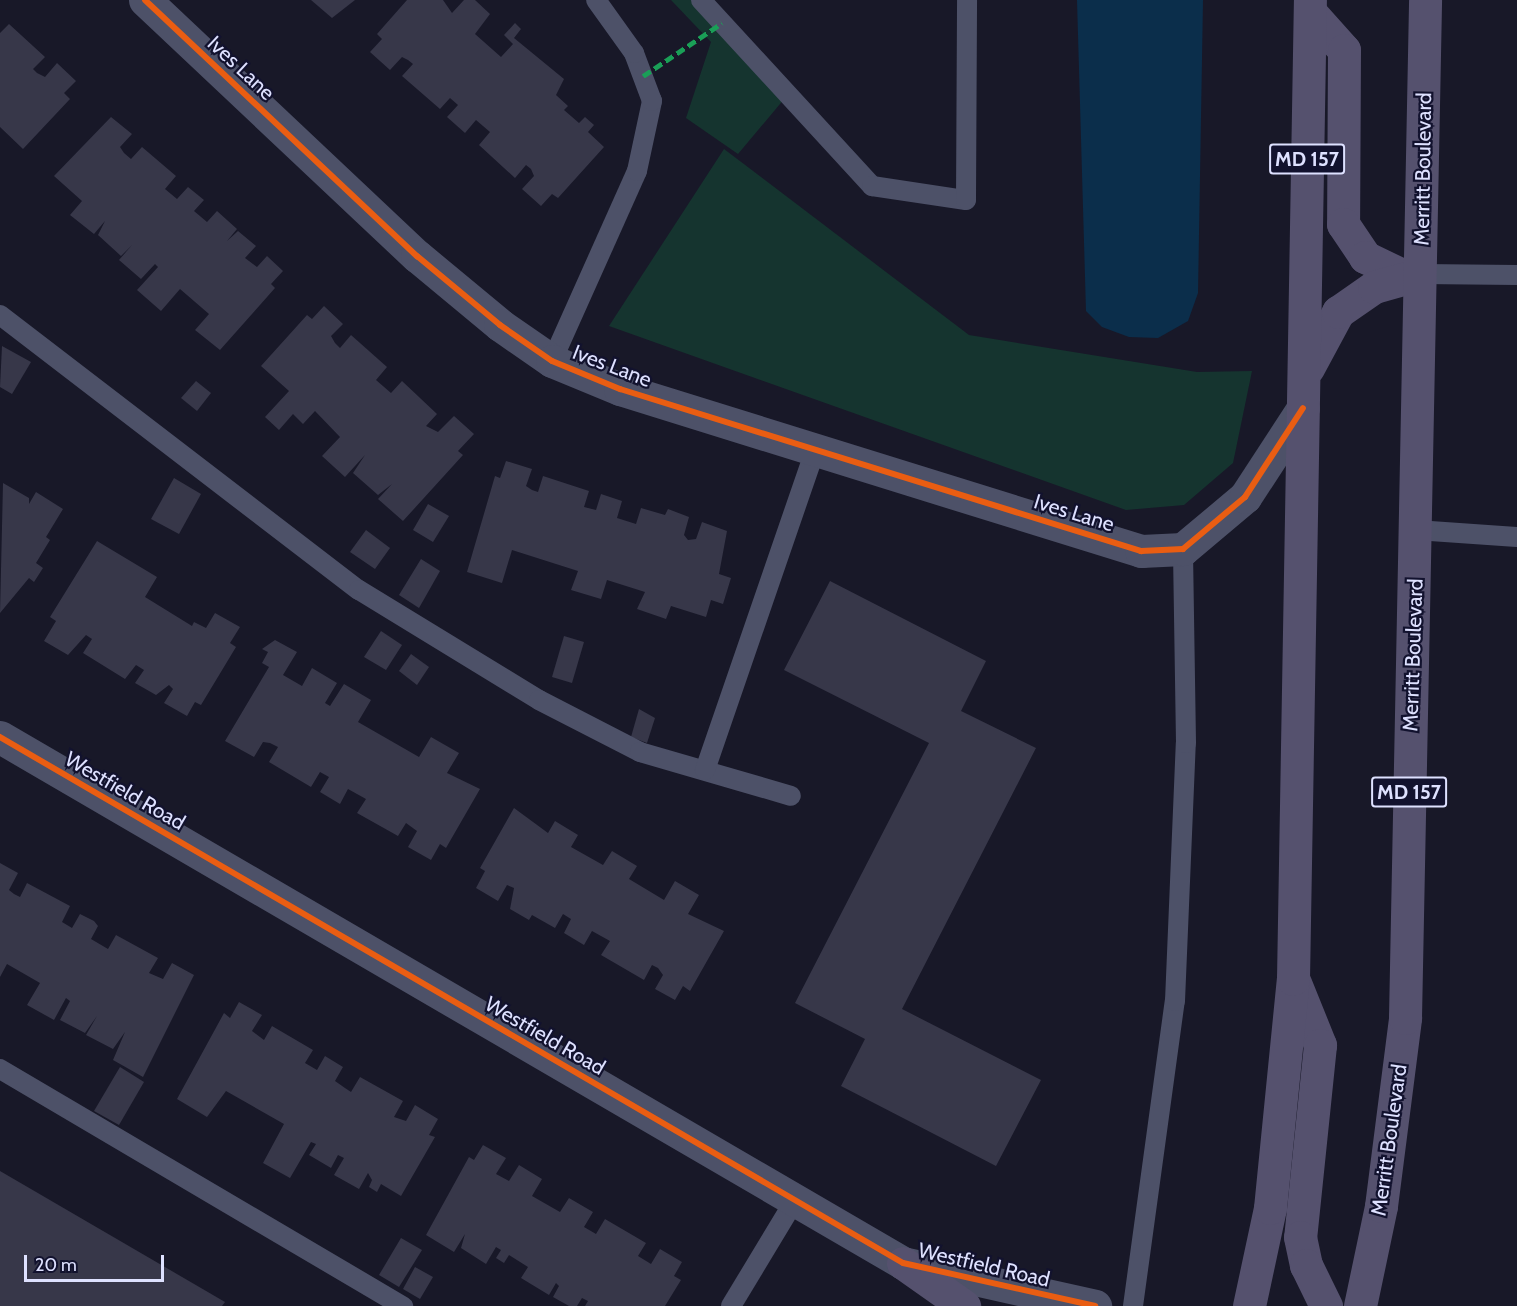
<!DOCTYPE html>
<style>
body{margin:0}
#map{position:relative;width:1517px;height:1306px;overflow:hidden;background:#181828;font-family:Cabin,sans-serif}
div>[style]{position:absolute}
.green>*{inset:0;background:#15342f}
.water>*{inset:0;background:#0b2e4b}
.building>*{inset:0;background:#373749}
.lane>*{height:20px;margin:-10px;padding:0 10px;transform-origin:10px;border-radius:10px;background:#4d5168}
.street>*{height:33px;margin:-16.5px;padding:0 16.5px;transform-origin:16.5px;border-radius:16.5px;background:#4d5168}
.primary>*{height:33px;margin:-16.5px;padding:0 16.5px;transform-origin:16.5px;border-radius:16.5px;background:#55516e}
.quiet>*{height:4.5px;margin-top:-2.25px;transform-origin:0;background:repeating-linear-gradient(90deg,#1a9f57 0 9px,transparent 0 13.5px)}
.cycleway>*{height:6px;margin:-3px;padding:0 3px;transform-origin:3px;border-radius:3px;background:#e95d12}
span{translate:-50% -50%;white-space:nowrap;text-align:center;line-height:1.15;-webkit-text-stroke:4.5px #12122e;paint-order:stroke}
.shield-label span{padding:2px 4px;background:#12122e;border:2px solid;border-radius:4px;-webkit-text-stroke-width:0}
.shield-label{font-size:20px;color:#dee1ff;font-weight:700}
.street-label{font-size:21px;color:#dee1ff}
.scale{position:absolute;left:24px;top:1255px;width:140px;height:27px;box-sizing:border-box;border:3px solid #dee1ff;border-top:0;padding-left:8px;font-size:18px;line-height:21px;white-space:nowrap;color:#dee1ff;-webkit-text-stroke:4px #12122e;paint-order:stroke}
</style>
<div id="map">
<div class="green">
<div style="clip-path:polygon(671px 0,694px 0,785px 98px,738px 154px,686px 118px,711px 42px)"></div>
<div style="clip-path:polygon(724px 149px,969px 335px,1197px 372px,1252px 371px,1233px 463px,1184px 505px,1126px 510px,609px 326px)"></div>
</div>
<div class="water">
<div style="clip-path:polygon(1077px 0,1203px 0,1198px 293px,1188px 321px,1158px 338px,1129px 337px,1102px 327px,1086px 311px)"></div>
</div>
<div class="building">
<div style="clip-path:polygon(311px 0,355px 0,332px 18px)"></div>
<div style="clip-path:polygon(407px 0,443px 0,452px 13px,464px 0,475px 0,490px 14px,475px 34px,501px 57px,513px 44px,504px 35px,515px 23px,521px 29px,514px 38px,564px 79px,556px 95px,568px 106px,564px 110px,579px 123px,585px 117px,594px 125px,588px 132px,604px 147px,558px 198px,552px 194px,541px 206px,522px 189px,534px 176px,531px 169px,526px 165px,515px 178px,479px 145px,490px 132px,476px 120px,465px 133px,447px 117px,458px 105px,450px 98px,440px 109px,402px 76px,413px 64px,408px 60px,402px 57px,390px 70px,370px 52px,382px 39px,377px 34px)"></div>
<div style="clip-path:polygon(9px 24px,45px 57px,33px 69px,37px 73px,45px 77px,57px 63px,76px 81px,64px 93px,70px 99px,23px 149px,0 127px,0 33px)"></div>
<div style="clip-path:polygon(111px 117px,132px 134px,120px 147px,124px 153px,131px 159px,142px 147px,176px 176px,165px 189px,177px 199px,188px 187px,204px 200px,194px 211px,207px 222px,217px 211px,237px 229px,227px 241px,238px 231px,256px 246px,245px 258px,257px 267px,267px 256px,283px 271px,271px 284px,275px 288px,220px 350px,195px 330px,209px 314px,180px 289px,161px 311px,137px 290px,158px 267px,155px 264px,141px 279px,119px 260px,132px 245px,121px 256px,98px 235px,105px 221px,94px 234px,70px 215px,82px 201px,54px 176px)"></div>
<div style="clip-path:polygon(324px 306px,343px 324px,331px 336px,335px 343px,340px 348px,351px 335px,387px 367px,376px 380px,391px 393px,402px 381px,437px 414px,426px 426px,438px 432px,454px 416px,474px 434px,458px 451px,463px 455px,403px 521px,378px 499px,392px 484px,378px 495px,353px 473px,365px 455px,345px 477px,322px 456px,340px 437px,315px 411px,303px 424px,293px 414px,279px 430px,265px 417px,289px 391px,261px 366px,307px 315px,312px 319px)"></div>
<div style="clip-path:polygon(2px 346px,31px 362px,12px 394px,0 387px)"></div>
<div style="clip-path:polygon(196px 381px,211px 393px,197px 411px,181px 398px)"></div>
<div style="clip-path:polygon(506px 461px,532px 469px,526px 486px,532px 490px,538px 492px,543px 476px,589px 491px,584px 507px,596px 510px,601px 494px,622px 501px,617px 518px,636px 524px,641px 508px,665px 515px,668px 509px,689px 517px,684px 535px,688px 540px,696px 539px,702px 522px,727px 531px,719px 574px,731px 578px,723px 604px,711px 600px,706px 617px,671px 606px,666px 619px,637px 609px,645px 592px,607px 580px,601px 599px,571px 590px,578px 571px,512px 550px,502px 583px,467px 572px,495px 476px,500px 478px)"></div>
<div style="clip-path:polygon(174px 478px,201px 494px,179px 534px,151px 519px)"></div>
<div style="clip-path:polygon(3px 483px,29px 498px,29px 504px,36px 492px,63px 509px,46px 537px,50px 540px,36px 563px,43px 568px,34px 582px,29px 578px,0 613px)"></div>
<div style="clip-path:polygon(428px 504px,449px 516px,433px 542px,413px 530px)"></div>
<div style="clip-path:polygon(366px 530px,390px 548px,375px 569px,350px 552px)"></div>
<div style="clip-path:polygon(97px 541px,157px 577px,145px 597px,192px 626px,194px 622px,206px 628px,215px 613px,240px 627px,230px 643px,236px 647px,201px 705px,195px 702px,187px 716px,164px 703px,173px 689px,169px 685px,156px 695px,135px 683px,144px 670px,136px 665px,125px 679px,83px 653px,92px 639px,86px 635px,68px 655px,44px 641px,56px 621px,50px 617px)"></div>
<div style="clip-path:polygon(421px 559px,440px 571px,419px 608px,399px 595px)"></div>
<div style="clip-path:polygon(830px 581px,986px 661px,961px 711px,1036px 748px,902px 1009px,1041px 1080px,996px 1166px,841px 1086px,865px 1039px,795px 1003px,929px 743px,784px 670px)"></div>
<div style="clip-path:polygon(381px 631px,402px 645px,386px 670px,364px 657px)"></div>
<div style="clip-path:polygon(564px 636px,584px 642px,572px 683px,552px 677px)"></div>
<div style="clip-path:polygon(275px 640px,297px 652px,283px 675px,302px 686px,312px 668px,337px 683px,325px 703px,330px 706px,344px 684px,371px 700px,358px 722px,419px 757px,431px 737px,459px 753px,447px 773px,480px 789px,446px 848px,440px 844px,431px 860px,408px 847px,417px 831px,406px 823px,398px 836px,357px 813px,366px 799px,348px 789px,340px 804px,320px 792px,329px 777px,320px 772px,311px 787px,269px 762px,278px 747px,270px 743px,263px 742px,254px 757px,225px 741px,269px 667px,262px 663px,268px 652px,262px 649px)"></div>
<div style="clip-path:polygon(411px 654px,429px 667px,417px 685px,399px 671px)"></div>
<div style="clip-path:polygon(639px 709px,655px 718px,647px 743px,631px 737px)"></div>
<div style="clip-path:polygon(514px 808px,548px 833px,555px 821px,578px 835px,571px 847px,603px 865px,612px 851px,637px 866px,629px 879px,664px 900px,675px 881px,699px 895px,688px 914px,724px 931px,690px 991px,683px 986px,675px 1000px,655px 989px,663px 975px,658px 968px,652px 965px,644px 980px,601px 955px,610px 941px,592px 931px,584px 945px,564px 933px,571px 919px,563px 914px,555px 928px,532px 915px,529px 920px,510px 909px,514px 888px,507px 885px,498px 901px,476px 888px,485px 871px,480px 868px)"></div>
<div style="clip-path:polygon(0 863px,18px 873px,9px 890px,14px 894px,20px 897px,27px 883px,70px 906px,62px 922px,72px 928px,80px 914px,94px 921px,98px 926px,91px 939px,108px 949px,116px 935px,158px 958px,149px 973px,163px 979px,172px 963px,194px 975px,143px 1077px,113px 1060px,125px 1032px,113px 1049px,86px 1035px,97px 1016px,85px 1033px,60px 1020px,70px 1001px,66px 998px,54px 1020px,27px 1005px,40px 983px,7px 964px,0 977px)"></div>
<div style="clip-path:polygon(239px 1002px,262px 1015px,252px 1031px,264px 1040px,272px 1026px,313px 1050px,305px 1063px,317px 1070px,325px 1056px,343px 1067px,335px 1081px,345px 1088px,351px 1092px,360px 1077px,403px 1101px,394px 1117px,406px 1121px,415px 1105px,438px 1119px,429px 1135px,435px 1137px,401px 1196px,381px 1184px,377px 1192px,369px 1187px,372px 1180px,368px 1173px,359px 1189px,334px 1175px,344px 1158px,338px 1155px,331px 1168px,309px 1155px,316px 1144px,311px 1142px,290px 1178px,263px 1163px,284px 1124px,226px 1091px,207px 1117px,177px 1099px,224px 1013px,230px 1018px)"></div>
<div style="clip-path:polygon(120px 1067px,144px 1082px,119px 1125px,94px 1111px)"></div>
<div style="clip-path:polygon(483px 1145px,506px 1158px,496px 1174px,509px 1181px,519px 1165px,542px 1179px,532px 1196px,560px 1212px,569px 1198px,593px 1212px,584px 1227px,596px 1234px,605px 1219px,646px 1243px,638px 1256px,651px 1264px,660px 1249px,682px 1262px,674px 1276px,681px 1280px,665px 1306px,585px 1306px,588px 1301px,582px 1298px,577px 1306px,569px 1306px,553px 1297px,559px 1286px,556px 1283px,549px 1295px,521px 1278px,528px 1267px,509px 1255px,504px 1263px,496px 1258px,501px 1250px,496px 1247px,486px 1264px,461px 1248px,465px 1234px,454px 1252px,426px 1235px,469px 1157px,474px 1160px)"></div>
<div style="clip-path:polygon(0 1171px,225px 1302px,222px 1306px,0 1306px)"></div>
<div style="clip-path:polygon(401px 1238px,422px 1250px,399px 1287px,379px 1275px)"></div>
<div style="clip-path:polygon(415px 1267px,433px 1277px,420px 1299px,403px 1289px)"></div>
</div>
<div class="lane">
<div style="left:701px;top:0;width:253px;rotate:47.4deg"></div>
<div style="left:872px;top:186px;width:95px;rotate:8.5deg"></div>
<div style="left:966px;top:200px;width:200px;rotate:-89.7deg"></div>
<div style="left:1421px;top:274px;width:96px;rotate:0.6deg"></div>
<div style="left:0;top:315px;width:452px;rotate:37.5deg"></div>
<div style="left:359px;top:590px;width:211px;rotate:31.4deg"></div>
<div style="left:539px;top:700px;width:114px;rotate:27.2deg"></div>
<div style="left:640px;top:752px;width:157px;rotate:16.2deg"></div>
<div style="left:552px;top:361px;width:208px;rotate:-65.9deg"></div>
<div style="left:637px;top:171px;width:72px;rotate:-77.9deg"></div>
<div style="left:652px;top:101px;width:51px;rotate:-110.6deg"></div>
<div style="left:634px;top:53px;width:65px;rotate:-125.6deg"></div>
<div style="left:1416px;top:530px;width:101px;rotate:4deg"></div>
<div style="left:705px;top:770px;width:338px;rotate:-71deg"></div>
<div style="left:0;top:1069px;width:468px;rotate:30.5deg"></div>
<div style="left:731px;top:1306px;width:124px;rotate:-58.9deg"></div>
<div style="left:1133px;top:1306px;width:308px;rotate:-82.2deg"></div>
<div style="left:1175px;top:1001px;width:258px;rotate:-87.6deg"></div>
<div style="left:1186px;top:743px;width:194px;rotate:-90.9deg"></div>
</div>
<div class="street">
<div style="left:145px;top:0;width:374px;rotate:43.3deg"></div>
<div style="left:417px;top:256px;width:108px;rotate:39.7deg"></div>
<div style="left:500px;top:325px;width:63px;rotate:34.7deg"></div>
<div style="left:552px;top:361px;width:74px;rotate:22.4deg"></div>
<div style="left:620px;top:389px;width:546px;rotate:17.27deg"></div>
<div style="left:1141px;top:551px;width:42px;rotate:-2.7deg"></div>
<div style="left:1183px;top:549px;width:81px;rotate:-40deg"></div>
<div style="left:1245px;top:497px;width:106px;rotate:-56.9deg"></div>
<div style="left:0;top:737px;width:1045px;rotate:30.22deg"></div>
<div style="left:903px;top:1263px;width:197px;rotate:12.6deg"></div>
</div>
<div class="primary">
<div style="left:1310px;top:12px;width:51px;rotate:48.2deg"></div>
<div style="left:1344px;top:50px;width:174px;rotate:90.3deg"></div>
<div style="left:1343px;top:224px;width:40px;rotate:56deg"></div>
<div style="left:1365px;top:257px;width:41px;rotate:25.9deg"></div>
<div style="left:1308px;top:368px;width:64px;rotate:-61.8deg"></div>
<div style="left:1338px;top:312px;width:44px;rotate:-34.8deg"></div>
<div style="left:1374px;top:287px;width:45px;rotate:-15.6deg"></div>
<div style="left:1295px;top:983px;width:67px;rotate:68deg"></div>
<div style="left:1320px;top:1045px;width:193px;rotate:95.9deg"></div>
<div style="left:1300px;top:1237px;width:29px;rotate:78deg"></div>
<div style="left:1306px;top:1265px;width:46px;rotate:64deg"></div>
<div style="left:903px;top:1263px;width:75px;rotate:35.2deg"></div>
<div style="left:1249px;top:1306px;width:100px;rotate:-77.9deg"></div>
<div style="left:1270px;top:1208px;width:230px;rotate:-84.3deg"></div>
<div style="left:1293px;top:979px;width:979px;rotate:-89.01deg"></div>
<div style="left:1360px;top:1306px;width:102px;rotate:-78.1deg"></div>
<div style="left:1381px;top:1206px;width:190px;rotate:-82.7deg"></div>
<div style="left:1405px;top:1018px;width:1018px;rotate:-88.87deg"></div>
</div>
<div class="quiet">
<div style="left:643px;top:76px;width:95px;rotate:-33.9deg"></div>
</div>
<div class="cycleway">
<div style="left:145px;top:0;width:374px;rotate:43.3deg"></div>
<div style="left:417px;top:256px;width:108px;rotate:39.7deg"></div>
<div style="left:500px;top:325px;width:63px;rotate:34.7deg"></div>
<div style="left:552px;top:361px;width:74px;rotate:22.4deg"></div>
<div style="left:620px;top:389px;width:546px;rotate:17.27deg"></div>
<div style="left:1141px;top:551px;width:42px;rotate:-2.7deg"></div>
<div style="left:1183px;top:549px;width:81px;rotate:-40deg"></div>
<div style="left:1245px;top:497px;width:106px;rotate:-56.9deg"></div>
<div style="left:0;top:737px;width:1045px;rotate:30.22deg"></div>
<div style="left:903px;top:1263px;width:197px;rotate:12.6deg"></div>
</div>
<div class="shield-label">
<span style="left:1307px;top:159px">MD 157</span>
<span style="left:1409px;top:792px">MD 157</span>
</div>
<div class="street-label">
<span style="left:241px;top:68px;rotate:43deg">Ives Lane</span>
<span style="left:1423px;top:169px;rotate:-89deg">Merritt Boulevard</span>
<span style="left:612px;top:366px;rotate:21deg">Ives Lane</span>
<span style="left:1074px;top:513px;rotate:17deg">Ives Lane</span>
<span style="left:1413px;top:655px;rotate:-88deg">Merritt Boulevard</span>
<span style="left:125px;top:791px;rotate:30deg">Westfield Road</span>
<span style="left:545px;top:1036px;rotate:30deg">Westfield Road</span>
<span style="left:1389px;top:1140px;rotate:-82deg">Merritt Boulevard</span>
<span style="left:984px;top:1265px;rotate:13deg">Westfield Road</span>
</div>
<div class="scale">20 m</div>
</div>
